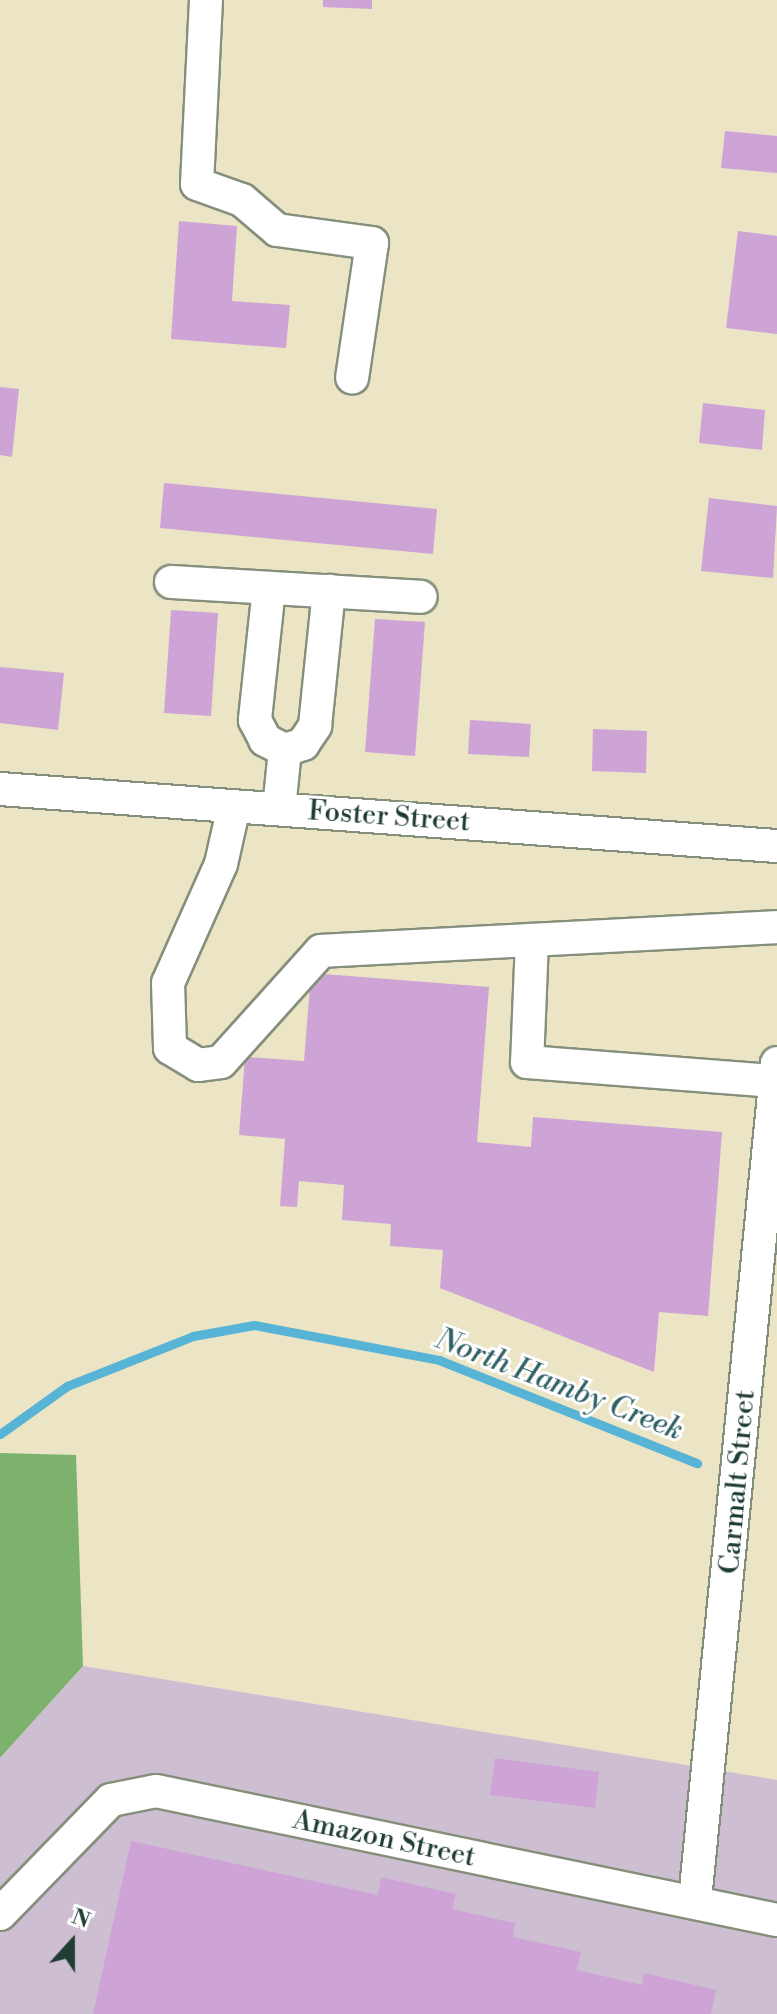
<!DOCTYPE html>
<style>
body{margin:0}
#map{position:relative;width:777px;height:2014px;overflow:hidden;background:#ebe4c5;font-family:"Libre Bodoni",serif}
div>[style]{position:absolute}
.industrial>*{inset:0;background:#cebed2}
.forest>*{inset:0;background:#7db26e}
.stream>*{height:9px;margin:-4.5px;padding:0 4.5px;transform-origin:4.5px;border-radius:4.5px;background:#58b4d6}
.building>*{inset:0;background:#cea4d7}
.roads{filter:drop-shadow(2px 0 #85907c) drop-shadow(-2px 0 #85907c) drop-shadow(0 2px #85907c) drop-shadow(0 -2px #85907c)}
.minor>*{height:32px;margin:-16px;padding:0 16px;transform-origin:16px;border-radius:16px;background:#fff}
span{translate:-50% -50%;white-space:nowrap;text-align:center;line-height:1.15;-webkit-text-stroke:6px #fff;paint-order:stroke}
.street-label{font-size:28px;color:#1f3d34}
.water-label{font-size:30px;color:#306165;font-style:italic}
.north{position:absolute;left:32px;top:1902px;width:80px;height:80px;-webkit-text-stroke:6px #fff;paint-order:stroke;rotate:21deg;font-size:22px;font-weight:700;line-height:32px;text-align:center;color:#1f3d34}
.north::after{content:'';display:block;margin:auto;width:28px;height:36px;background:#1f3d34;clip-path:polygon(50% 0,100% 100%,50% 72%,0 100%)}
</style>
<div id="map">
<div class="industrial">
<div style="clip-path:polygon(83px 1666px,777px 1780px,777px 2014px,0 2014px,0 1758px)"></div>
</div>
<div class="forest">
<div style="clip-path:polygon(0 1453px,76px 1455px,83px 1666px,0 1758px)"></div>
</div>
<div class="stream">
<div style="left:0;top:1434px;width:82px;rotate:-35.6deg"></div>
<div style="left:67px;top:1386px;width:136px;rotate:-21.6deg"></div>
<div style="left:193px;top:1336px;width:62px;rotate:-10.2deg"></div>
<div style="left:254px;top:1325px;width:188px;rotate:10.7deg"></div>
<div style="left:439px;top:1360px;width:278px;rotate:21.8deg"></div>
</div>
<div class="building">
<div style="clip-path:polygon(323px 0,372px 0,372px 9px,323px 7px)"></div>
<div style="clip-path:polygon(725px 131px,777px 136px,777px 173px,721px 168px)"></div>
<div style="clip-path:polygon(179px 221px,237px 226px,232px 301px,290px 305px,286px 348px,171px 339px)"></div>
<div style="clip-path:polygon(738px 231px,777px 236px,777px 334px,726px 328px)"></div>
<div style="clip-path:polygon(0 387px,19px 389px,12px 457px,0 455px)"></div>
<div style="clip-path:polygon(703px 403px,765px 410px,762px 450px,699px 443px)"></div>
<div style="clip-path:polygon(164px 483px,437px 509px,433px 554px,160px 528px)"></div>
<div style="clip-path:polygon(709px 498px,777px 506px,773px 578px,701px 571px)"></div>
<div style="clip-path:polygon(171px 610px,218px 613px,211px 716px,164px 713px)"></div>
<div style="clip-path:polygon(375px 619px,425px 622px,415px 756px,365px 752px)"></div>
<div style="clip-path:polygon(0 667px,64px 673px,58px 730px,0 723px)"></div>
<div style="clip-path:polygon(470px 720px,531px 724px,529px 757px,468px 754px)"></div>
<div style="clip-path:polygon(593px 729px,647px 731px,646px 773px,592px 771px)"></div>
<div style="clip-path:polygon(311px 973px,489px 987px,477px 1142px,531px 1147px,533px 1117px,722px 1132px,708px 1316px,659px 1312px,654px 1372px,440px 1288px,443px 1250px,390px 1246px,391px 1224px,342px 1220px,344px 1185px,299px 1181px,297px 1207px,280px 1206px,285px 1139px,239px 1135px,245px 1057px,304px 1061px)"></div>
<div style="clip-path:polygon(495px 1758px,599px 1772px,595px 1808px,490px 1795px)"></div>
<div style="clip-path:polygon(131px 1841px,378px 1895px,381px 1877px,456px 1894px,452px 1909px,515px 1923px,513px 1937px,581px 1952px,577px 1970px,642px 1985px,644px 1973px,716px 1990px,711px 2014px,93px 2014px)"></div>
</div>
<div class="roads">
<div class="minor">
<div style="left:206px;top:0;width:184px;rotate:92.8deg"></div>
<div style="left:197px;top:184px;width:48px;rotate:19.6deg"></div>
<div style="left:242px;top:200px;width:46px;rotate:40.6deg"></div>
<div style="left:277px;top:230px;width:96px;rotate:7.8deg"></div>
<div style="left:372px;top:243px;width:136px;rotate:98.4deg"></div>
<div style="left:171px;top:582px;width:250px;rotate:3.4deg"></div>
<div style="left:269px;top:588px;width:133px;rotate:96.1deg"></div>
<div style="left:255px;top:720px;width:22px;rotate:63deg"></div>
<div style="left:265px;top:740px;width:22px;rotate:27deg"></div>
<div style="left:285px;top:750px;width:19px;rotate:-18deg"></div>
<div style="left:303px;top:744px;width:22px;rotate:-56deg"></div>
<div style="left:315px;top:726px;width:136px;rotate:-84.1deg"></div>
<div style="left:0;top:789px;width:779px;rotate:4.2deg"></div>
<div style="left:234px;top:806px;width:59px;rotate:102.6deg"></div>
<div style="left:221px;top:864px;width:130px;rotate:114deg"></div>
<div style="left:168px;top:983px;width:65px;rotate:88.2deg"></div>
<div style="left:170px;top:1048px;width:33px;rotate:31deg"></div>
<div style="left:198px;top:1065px;width:23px;rotate:-7deg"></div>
<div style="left:221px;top:1062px;width:149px;rotate:-48deg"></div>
<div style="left:321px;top:951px;width:457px;rotate:-3deg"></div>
<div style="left:279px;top:809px;width:59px;rotate:-84.2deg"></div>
<div style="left:532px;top:940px;width:122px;rotate:92.3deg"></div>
<div style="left:527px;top:1062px;width:249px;rotate:4.4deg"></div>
<div style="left:695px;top:1900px;width:841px;rotate:-84.4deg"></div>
<div style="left:0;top:1914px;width:159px;rotate:-45.8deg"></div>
<div style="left:111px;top:1800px;width:46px;rotate:-11.3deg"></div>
<div style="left:156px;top:1791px;width:634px;rotate:11.74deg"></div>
</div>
</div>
<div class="street-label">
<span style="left:389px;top:817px;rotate:4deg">Foster Street</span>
<span style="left:738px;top:1482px;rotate:-85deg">Carmalt Street</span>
<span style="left:384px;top:1839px;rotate:12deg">Amazon Street</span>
</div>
<div class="water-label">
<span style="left:559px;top:1385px;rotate:21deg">North Hamby Creek</span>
</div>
<div class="north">N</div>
</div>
